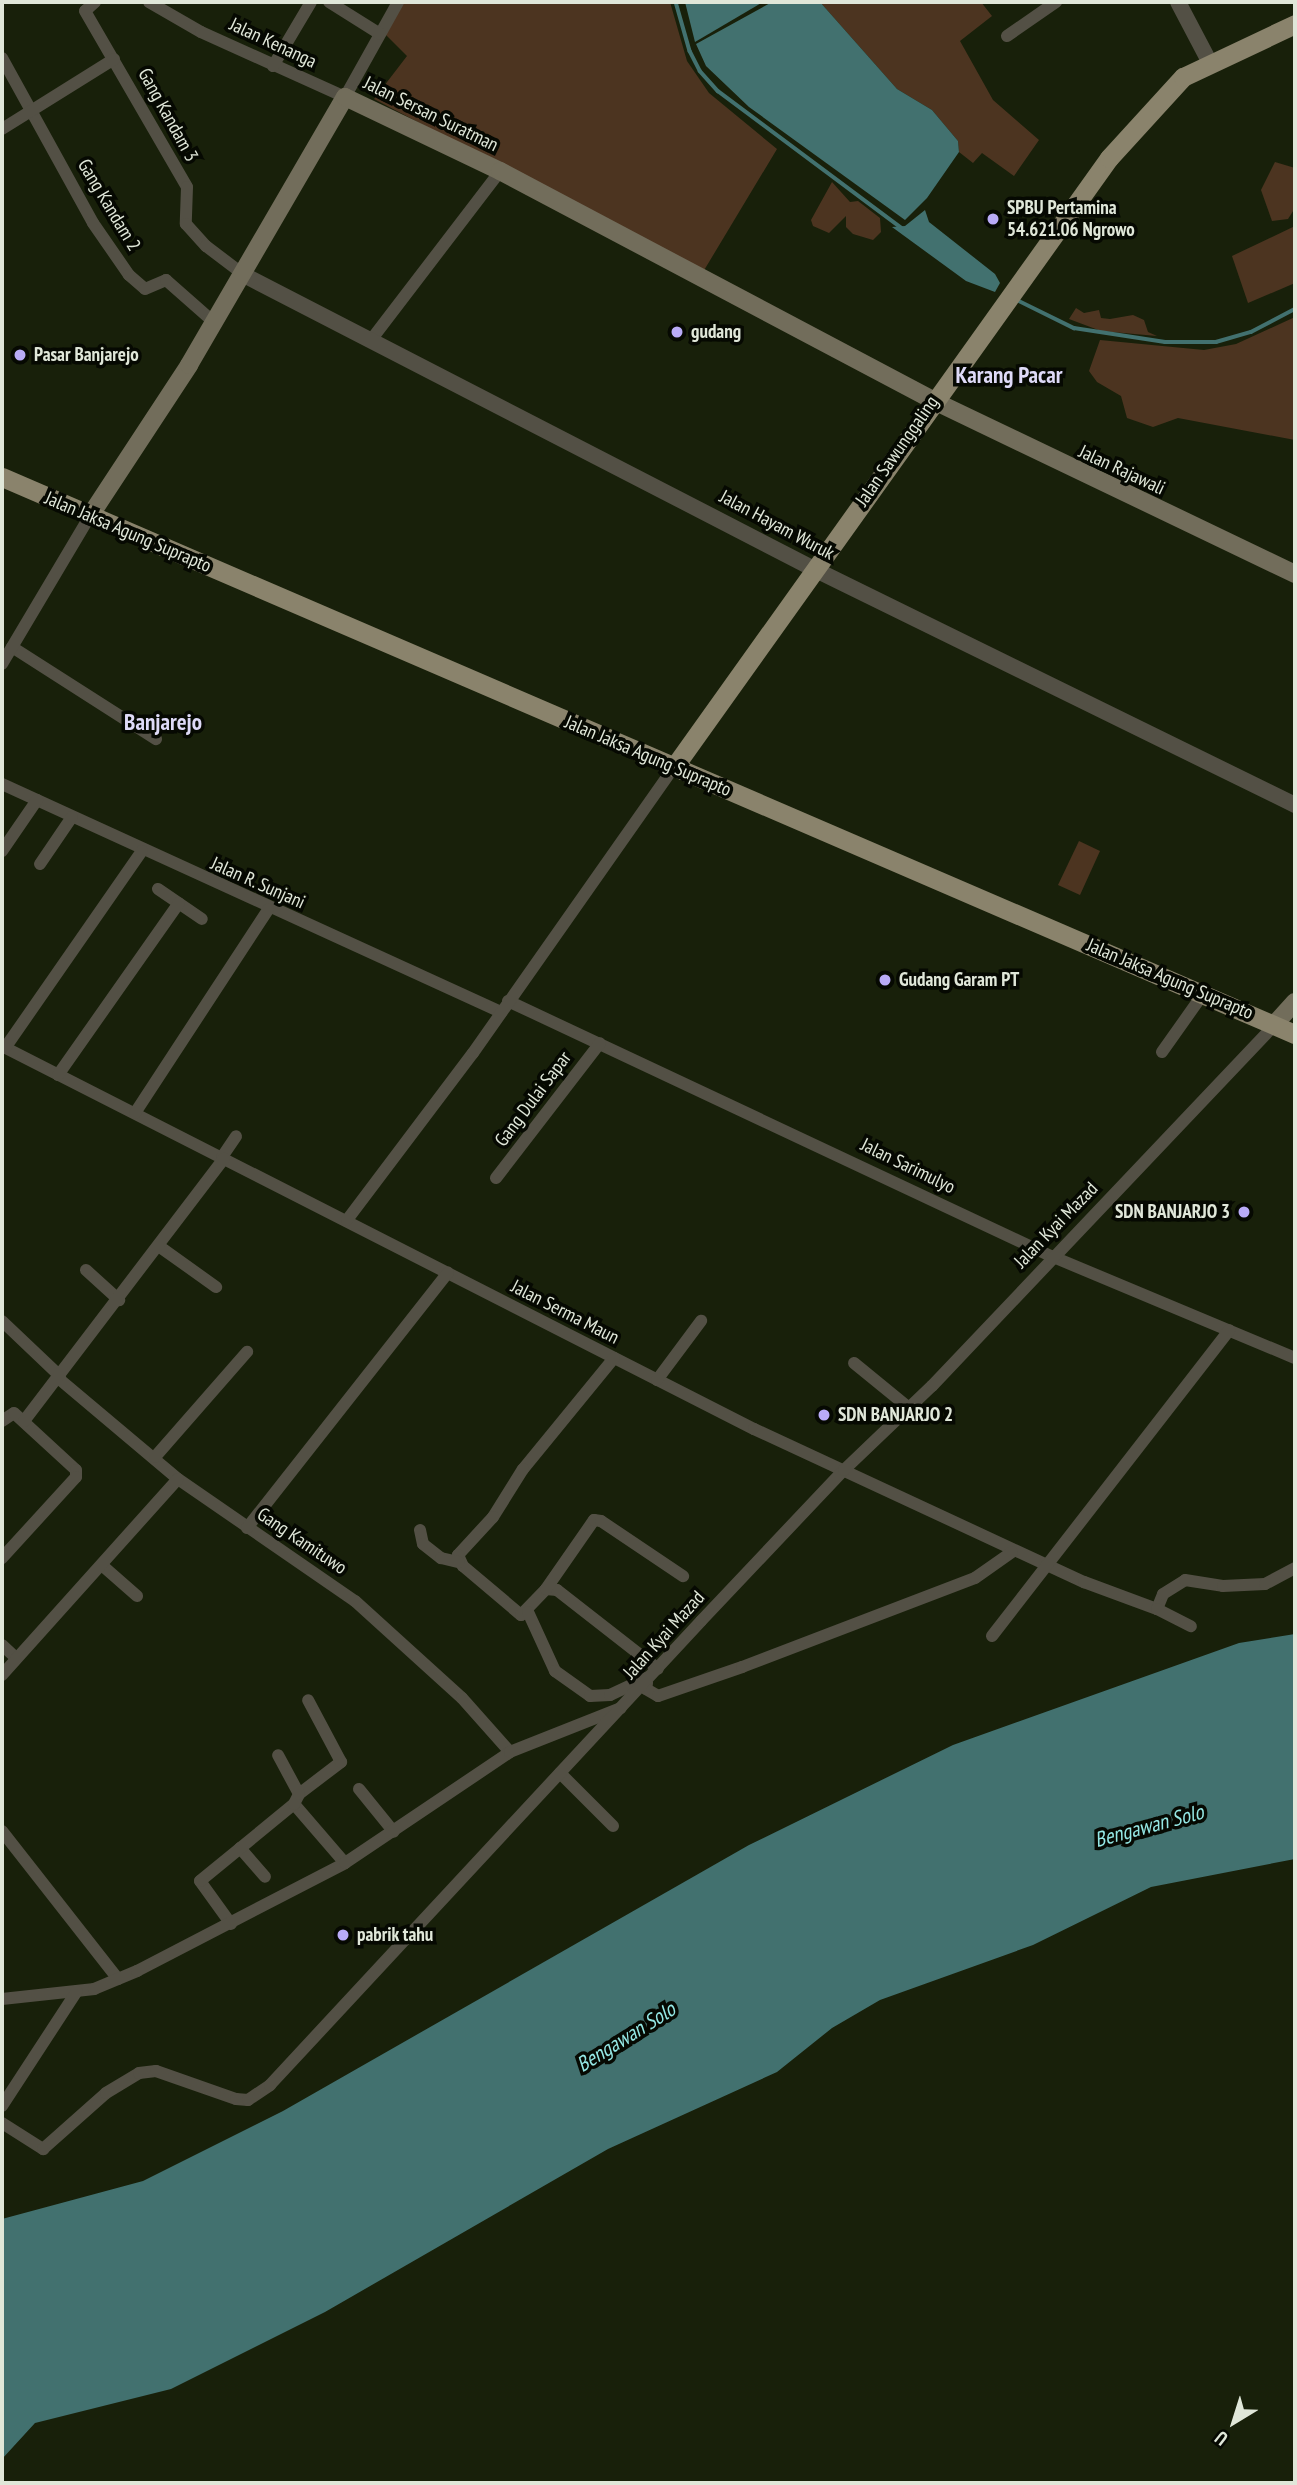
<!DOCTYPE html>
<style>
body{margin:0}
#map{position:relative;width:1297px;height:2485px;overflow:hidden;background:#18200a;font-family:"PT Sans Narrow",sans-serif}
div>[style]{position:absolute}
.green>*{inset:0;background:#4c3420}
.water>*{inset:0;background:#42716f}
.stream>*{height:3.5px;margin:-1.75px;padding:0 1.75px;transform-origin:1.75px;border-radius:1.75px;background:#42716f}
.minor>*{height:12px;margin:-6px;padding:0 6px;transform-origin:6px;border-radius:6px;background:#535045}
.tertiary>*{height:16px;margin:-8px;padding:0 8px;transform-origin:8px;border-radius:8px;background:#535045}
.secondary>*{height:18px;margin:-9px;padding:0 9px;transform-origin:9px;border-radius:9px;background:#726d5b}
.primary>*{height:19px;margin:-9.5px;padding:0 9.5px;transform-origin:9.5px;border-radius:9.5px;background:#8a836c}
.dots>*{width:19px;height:19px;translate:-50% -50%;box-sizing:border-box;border:4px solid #060902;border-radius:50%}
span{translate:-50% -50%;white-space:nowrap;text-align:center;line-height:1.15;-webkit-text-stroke:7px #060902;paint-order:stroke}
.street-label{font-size:19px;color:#e0e7d9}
.poi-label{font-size:19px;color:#e0e7d9;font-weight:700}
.left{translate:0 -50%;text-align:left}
.right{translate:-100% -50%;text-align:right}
.water-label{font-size:21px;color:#95e8e5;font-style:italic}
.quarter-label{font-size:23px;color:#dedaf7;font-weight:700}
.frame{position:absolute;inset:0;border:4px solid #e0e7d9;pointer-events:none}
.north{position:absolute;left:1199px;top:2387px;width:70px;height:70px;-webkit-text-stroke:5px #060902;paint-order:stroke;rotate:218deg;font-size:19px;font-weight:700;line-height:28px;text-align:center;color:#e0e7d9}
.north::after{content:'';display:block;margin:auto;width:24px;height:32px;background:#e0e7d9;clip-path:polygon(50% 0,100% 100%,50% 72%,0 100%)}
</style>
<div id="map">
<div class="green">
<div style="clip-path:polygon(403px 2px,670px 2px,687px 61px,709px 93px,777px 149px,703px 272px,374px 99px,407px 56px,385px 34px)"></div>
<div style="clip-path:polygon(820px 2px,981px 2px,992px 16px,960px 41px,993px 100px,1039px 140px,1014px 176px,982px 153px,973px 163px,959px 152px,958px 141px,932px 110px,897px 89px)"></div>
<div style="clip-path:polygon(1275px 162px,1295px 168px,1295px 208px,1288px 219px,1272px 221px,1261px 190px)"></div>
<div style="clip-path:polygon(832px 182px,850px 202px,858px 201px,880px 218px,881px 232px,873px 240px,853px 234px,846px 227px,846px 216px,829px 233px,813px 226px,811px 220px)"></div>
<div style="clip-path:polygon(1295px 226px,1295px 283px,1248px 303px,1232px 256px)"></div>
<div style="clip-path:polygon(1076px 308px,1084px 313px,1099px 310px,1101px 318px,1110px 319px,1133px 315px,1144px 320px,1148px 332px,1157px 336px,1101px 331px,1069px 319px)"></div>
<div style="clip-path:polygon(1295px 317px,1295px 440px,1178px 418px,1153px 427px,1127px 418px,1121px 396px,1097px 382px,1089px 371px,1100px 340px,1204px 350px,1236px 344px)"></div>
<div style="clip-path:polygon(1079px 841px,1100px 851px,1080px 895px,1058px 885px)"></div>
</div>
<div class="water">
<div style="clip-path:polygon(685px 2px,763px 2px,695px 42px)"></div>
<div style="clip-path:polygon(772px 2px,820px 2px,897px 89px,932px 110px,958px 141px,959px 152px,927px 198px,905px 220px,749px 107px,706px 66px,696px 44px)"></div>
<div style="clip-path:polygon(925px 210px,929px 222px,995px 274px,1000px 283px,995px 292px,966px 281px,892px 227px,905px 226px)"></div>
<div style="clip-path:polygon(1295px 1634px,1295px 1859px,1151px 1887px,1033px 1945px,880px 2000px,832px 2028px,777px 2072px,608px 2149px,325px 2312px,171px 2389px,35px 2423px,2px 2459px,2px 2219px,143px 2181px,283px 2111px,749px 1845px,953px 1745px,1239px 1643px)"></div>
</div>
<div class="stream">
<div style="left:676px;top:2px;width:51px;rotate:74.1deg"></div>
<div style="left:690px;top:51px;width:22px;rotate:63deg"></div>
<div style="left:700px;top:71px;width:27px;rotate:48deg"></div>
<div style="left:718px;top:91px;width:229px;rotate:36.7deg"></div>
<div style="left:1015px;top:299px;width:66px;rotate:26.2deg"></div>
<div style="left:1074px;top:328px;width:92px;rotate:8.7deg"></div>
<div style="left:1165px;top:342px;width:51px"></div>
<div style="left:1216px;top:342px;width:36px;rotate:-16deg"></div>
<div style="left:1251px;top:332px;width:50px;rotate:-27.6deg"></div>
</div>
<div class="minor">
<div style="left:95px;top:2px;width:13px;rotate:138deg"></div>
<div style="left:85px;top:11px;width:203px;rotate:59.9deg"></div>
<div style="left:187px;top:187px;width:37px;rotate:92deg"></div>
<div style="left:186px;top:224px;width:30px;rotate:48deg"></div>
<div style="left:206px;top:246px;width:48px;rotate:37.3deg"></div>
<div style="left:149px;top:2px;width:60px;rotate:30deg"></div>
<div style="left:201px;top:32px;width:158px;rotate:24.3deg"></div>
<div style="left:345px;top:97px;width:109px;rotate:-60.8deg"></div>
<div style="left:329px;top:2px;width:60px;rotate:32.1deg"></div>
<div style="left:1007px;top:36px;width:60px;rotate:-34.8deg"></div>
<div style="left:2px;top:58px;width:188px;rotate:61.1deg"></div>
<div style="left:93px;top:223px;width:63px;rotate:55.3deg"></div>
<div style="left:129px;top:275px;width:21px;rotate:41deg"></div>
<div style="left:145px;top:289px;width:23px;rotate:-23deg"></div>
<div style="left:166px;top:280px;width:65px;rotate:41.3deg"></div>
<div style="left:273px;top:66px;width:74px;rotate:-59.3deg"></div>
<div style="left:2px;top:129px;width:132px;rotate:-32deg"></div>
<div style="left:371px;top:340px;width:213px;rotate:-52.6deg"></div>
<div style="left:12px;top:647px;width:171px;rotate:32.6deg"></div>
<div style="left:2px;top:664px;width:172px;rotate:-59.3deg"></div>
<div style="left:2px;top:784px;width:549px;rotate:24.56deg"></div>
<div style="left:2px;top:851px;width:62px;rotate:-55.5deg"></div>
<div style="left:40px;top:864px;width:57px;rotate:-55.8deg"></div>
<div style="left:158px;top:889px;width:53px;rotate:34.3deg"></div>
<div style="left:508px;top:1001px;width:600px;rotate:25.16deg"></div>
<div style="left:1051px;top:1256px;width:264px;rotate:22.7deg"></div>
<div style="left:2px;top:1046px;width:844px;rotate:26.99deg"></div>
<div style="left:754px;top:1429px;width:364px;rotate:24.9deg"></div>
<div style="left:1084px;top:1582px;width:78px;rotate:20.3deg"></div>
<div style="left:1157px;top:1609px;width:16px;rotate:-68deg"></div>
<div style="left:1163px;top:1594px;width:26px;rotate:-32deg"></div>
<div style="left:1185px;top:1580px;width:38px;rotate:9deg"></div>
<div style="left:1223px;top:1586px;width:42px;rotate:-2.7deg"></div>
<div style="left:1265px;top:1584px;width:34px;rotate:-28deg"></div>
<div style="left:5px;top:1048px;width:240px;rotate:-55.2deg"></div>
<div style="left:1162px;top:1052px;width:71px;rotate:-54.7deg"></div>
<div style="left:58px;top:1075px;width:210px;rotate:-54.9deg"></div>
<div style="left:135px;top:1113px;width:243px;rotate:-56.8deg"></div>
<div style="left:222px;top:1157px;width:25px;rotate:-56deg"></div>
<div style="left:496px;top:1178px;width:170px;rotate:-52.4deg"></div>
<div style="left:347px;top:1220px;width:209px;rotate:-53deg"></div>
<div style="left:473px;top:1053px;width:350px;rotate:-54.9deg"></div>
<div style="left:160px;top:1247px;width:69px;rotate:35.5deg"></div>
<div style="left:86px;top:1270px;width:45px;rotate:42.3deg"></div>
<div style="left:2px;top:1321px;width:80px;rotate:43.5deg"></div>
<div style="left:614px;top:1358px;width:144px;rotate:129.3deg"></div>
<div style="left:523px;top:1469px;width:57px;rotate:122deg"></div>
<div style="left:493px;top:1517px;width:52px;rotate:132.6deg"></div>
<div style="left:458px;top:1555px;width:12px;rotate:66deg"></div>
<div style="left:463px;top:1566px;width:76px;rotate:40.2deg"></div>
<div style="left:521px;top:1615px;width:36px;rotate:-46deg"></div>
<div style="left:546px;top:1589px;width:11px;rotate:5deg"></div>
<div style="left:557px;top:1590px;width:128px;rotate:38deg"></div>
<div style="left:854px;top:1363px;width:71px;rotate:39.3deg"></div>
<div style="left:58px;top:1378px;width:157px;rotate:40.1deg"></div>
<div style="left:178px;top:1479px;width:215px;rotate:34.6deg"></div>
<div style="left:355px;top:1601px;width:144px;rotate:42.2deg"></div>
<div style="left:462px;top:1698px;width:72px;rotate:48.4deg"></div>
<div style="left:657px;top:1380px;width:74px;rotate:-53.3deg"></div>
<div style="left:2px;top:1421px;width:14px;rotate:-34deg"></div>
<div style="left:14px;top:1413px;width:84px;rotate:42.6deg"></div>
<div style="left:76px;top:1470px;width:7px;rotate:90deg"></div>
<div style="left:76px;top:1477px;width:110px;rotate:132.4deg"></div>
<div style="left:24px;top:1421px;width:330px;rotate:-52.7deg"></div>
<div style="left:155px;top:1457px;width:140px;rotate:-48.8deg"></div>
<div style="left:247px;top:1528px;width:325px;rotate:-51.8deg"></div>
<div style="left:420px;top:1530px;width:14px;rotate:78deg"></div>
<div style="left:423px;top:1544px;width:23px;rotate:38deg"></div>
<div style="left:441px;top:1558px;width:18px;rotate:13deg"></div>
<div style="left:104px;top:1567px;width:44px;rotate:41.3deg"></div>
<div style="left:546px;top:1589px;width:84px;rotate:-55.2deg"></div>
<div style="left:594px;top:1520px;width:7px;rotate:8deg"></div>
<div style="left:601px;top:1521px;width:99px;rotate:33.9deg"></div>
<div style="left:1157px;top:1609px;width:38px;rotate:27deg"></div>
<div style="left:528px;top:1612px;width:65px;rotate:65.4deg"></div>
<div style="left:555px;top:1671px;width:43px;rotate:35.5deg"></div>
<div style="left:590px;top:1696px;width:20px;rotate:-3deg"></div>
<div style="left:610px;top:1695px;width:42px;rotate:-25.3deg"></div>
<div style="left:992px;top:1636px;width:387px;rotate:-52.2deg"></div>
<div style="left:2px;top:1645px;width:19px;rotate:43deg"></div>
<div style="left:2px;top:1675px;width:263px;rotate:-48.1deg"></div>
<div style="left:647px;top:1683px;width:6px;rotate:99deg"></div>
<div style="left:646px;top:1689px;width:14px;rotate:30deg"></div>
<div style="left:658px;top:1696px;width:89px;rotate:-19deg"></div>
<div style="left:742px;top:1667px;width:249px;rotate:-20.9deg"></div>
<div style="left:975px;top:1578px;width:45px;rotate:-35.1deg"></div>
<div style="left:560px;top:1773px;width:75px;rotate:45deg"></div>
<div style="left:359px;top:1789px;width:55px;rotate:50.9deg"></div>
<div style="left:299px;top:1794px;width:53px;rotate:-37.3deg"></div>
<div style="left:341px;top:1762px;width:70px;rotate:-118deg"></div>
<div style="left:294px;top:1804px;width:78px;rotate:49.2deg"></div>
<div style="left:2px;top:1831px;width:188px;rotate:51.9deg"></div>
<div style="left:240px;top:1848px;width:38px;rotate:49deg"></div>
<div style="left:231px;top:1924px;width:53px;rotate:-125.8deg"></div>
<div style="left:200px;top:1881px;width:122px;rotate:-39.3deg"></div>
<div style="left:294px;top:1804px;width:11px;rotate:-63deg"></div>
<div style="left:299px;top:1794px;width:44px;rotate:-118.3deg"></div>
<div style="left:2px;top:1999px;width:93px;rotate:-6.2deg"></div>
<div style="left:94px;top:1989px;width:47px;rotate:-22.7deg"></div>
<div style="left:137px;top:1971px;width:234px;rotate:-27.4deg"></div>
<div style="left:345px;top:1863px;width:199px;rotate:-33.9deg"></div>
<div style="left:510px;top:1752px;width:119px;rotate:-21.6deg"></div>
<div style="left:2px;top:2106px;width:137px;rotate:-56.9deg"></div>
<div style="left:2px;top:2123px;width:49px;rotate:32.4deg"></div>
<div style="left:43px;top:2149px;width:84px;rotate:-41.6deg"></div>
<div style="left:106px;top:2093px;width:39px;rotate:-31deg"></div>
<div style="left:139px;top:2073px;width:17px;rotate:-7deg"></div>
<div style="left:156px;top:2071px;width:85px;rotate:19.3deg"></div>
<div style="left:236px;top:2099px;width:12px;rotate:5deg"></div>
<div style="left:248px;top:2100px;width:27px;rotate:-34deg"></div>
<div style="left:270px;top:2085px;width:633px;rotate:-47.11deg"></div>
<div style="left:701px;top:1621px;width:208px;rotate:-46.6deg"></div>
<div style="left:844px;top:1470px;width:122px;rotate:-43.7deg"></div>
<div style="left:932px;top:1386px;width:497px;rotate:-46.5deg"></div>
</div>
<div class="tertiary">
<div style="left:1178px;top:2px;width:67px;rotate:62.3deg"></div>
<div style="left:244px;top:275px;width:641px;rotate:27.28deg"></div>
<div style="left:814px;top:569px;width:536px;rotate:26.13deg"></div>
</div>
<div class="secondary">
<div style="left:90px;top:516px;width:181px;rotate:-56.7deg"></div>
<div style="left:189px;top:365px;width:310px;rotate:-59.8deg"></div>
<div style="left:345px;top:97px;width:172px;rotate:25.5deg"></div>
<div style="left:500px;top:171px;width:489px;rotate:27.9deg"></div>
<div style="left:932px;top:400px;width:403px;rotate:25.6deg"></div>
<div style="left:1274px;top:1025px;width:31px;rotate:-48deg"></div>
</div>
<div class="primary">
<div style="left:2px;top:477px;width:1408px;rotate:23.31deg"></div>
<div style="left:674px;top:767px;width:748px;rotate:-54.46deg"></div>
<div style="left:1109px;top:158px;width:110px;rotate:-47.6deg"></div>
<div style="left:1183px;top:77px;width:124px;rotate:-25.3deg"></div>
</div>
<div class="dots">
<div style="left:993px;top:219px;background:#b9abf7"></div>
<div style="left:677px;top:332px;background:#b9abf7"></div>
<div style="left:20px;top:355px;background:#b9abf7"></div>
<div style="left:885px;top:980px;background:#b9abf7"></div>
<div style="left:1244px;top:1212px;background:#b9abf7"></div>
<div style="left:824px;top:1415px;background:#b9abf7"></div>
<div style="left:343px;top:1935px;background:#b9abf7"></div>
</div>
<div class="street-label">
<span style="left:273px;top:43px;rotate:25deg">Jalan Kenanga</span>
<span style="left:431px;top:114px;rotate:26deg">Jalan Sersan Suratman</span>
<span style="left:168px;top:115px;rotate:61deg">Gang Kandam 3</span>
<span style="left:109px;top:205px;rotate:59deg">Gang Kandam 2</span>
<span style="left:897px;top:451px;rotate:-55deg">Jalan Sawunggaling</span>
<span style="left:1122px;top:470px;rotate:25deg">Jalan Rajawali</span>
<span style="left:777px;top:525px;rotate:28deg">Jalan Hayam Wuruk</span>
<span style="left:128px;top:532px;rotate:23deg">Jalan Jaksa Agung Suprapto</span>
<span style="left:648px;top:756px;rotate:23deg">Jalan Jaksa Agung Suprapto</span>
<span style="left:258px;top:883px;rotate:24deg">Jalan R. Sunjani</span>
<span style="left:1170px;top:979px;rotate:23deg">Jalan Jaksa Agung Suprapto</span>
<span style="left:533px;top:1099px;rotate:-53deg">Gang Dulai Sapar</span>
<span style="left:908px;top:1166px;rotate:26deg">Jalan Sarimulyo</span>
<span style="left:1056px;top:1225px;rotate:-46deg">Jalan Kyai Mazad</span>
<span style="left:565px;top:1312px;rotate:27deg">Jalan Serma Maun</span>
<span style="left:302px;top:1541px;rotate:34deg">Gang Kamituwo</span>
<span style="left:664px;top:1635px;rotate:-48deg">Jalan Kyai Mazad</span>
</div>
<div class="poi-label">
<span class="left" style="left:1007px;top:219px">SPBU Pertamina<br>54.621.06 Ngrowo</span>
<span class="left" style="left:691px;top:332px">gudang</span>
<span class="left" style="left:34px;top:355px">Pasar Banjarejo</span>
<span class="left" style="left:899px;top:980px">Gudang Garam PT</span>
<span class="right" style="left:1230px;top:1212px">SDN BANJARJO 3</span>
<span class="left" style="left:838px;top:1415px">SDN BANJARJO 2</span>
<span class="left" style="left:357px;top:1935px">pabrik tahu</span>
</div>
<div class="water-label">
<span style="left:1149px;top:1826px;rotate:-15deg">Bengawan Solo</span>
<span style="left:626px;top:2037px;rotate:-32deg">Bengawan Solo</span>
</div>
<div class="quarter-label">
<span style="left:1009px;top:375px">Karang Pacar</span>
<span style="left:163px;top:722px">Banjarejo</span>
</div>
<div class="frame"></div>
<div class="north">U</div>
</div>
